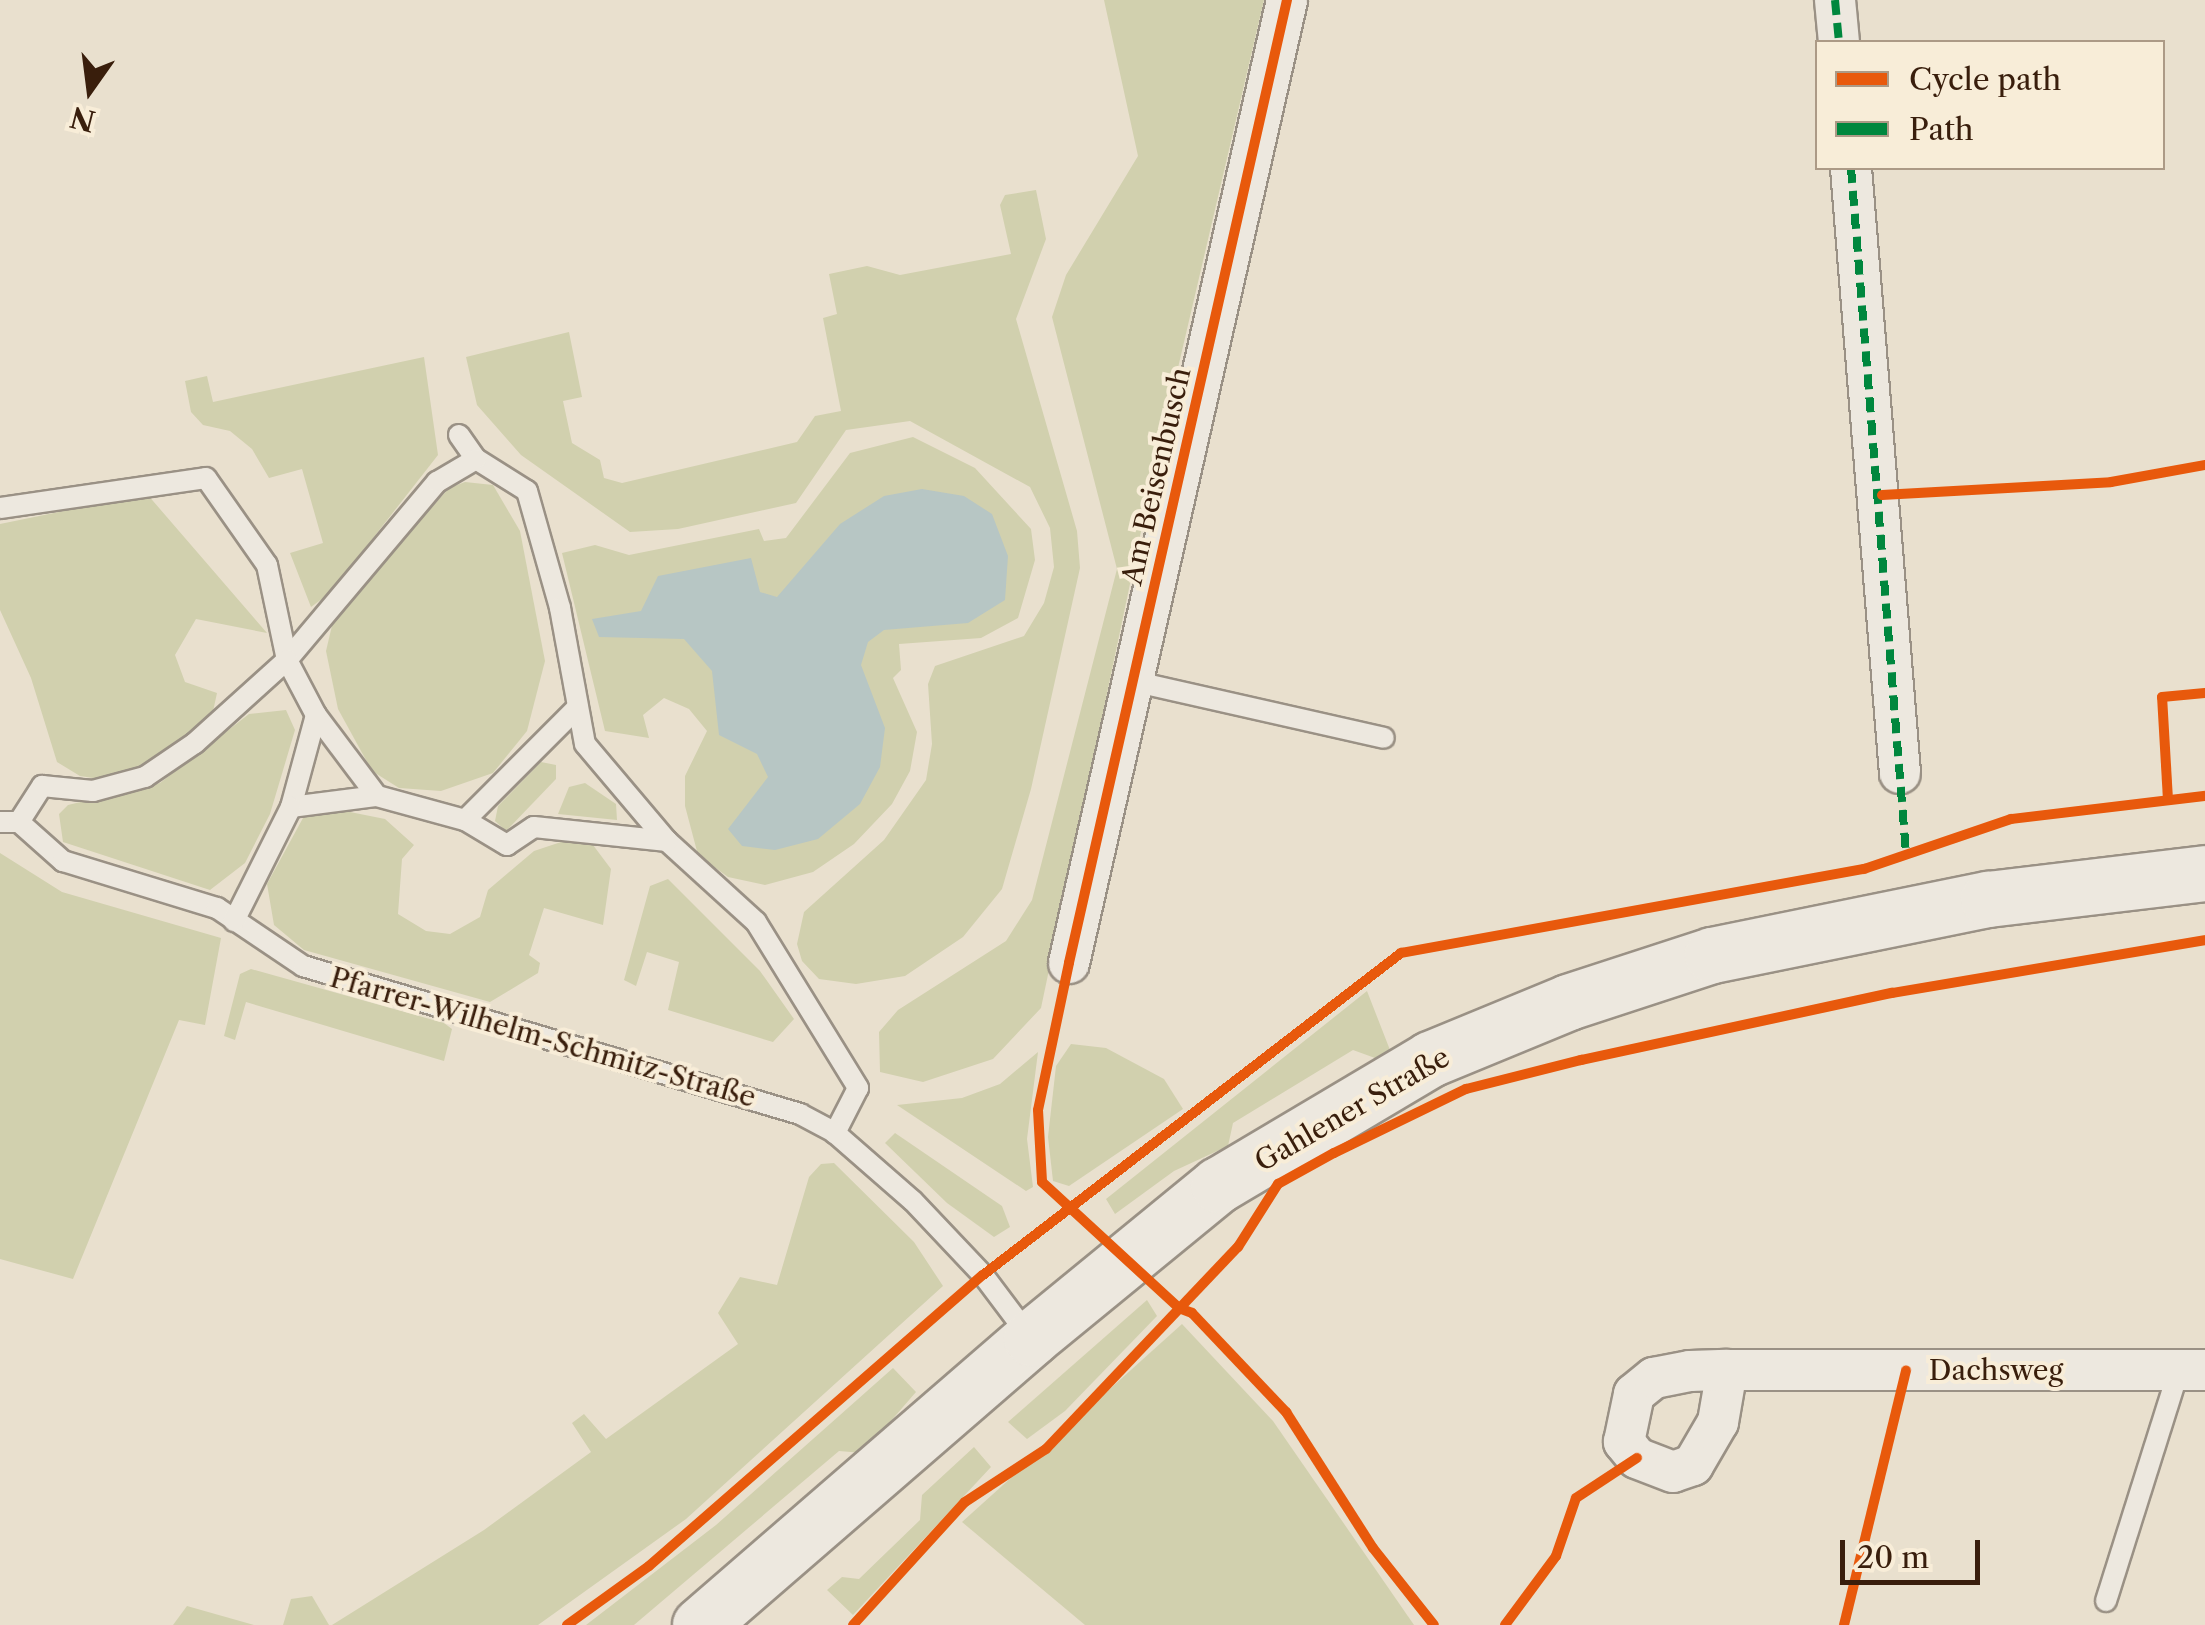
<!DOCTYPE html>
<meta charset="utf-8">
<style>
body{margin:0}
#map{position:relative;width:2205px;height:1625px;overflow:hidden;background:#e9e0ce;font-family:"Libre Caslon Text",serif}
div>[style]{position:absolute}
.green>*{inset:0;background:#d1d0ae}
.water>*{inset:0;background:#b7c6c4}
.roads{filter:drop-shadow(2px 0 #9a9185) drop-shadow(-2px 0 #9a9185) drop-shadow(0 2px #9a9185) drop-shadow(0 -2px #9a9185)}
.lane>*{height:20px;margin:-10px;padding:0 10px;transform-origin:10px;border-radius:10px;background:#ede8df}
.street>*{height:40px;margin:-20px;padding:0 20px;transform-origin:20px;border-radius:20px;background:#ede8df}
.secondary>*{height:55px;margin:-27.5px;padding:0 27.5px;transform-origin:27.5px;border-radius:27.5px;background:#ede8df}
.quiet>*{height:8px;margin-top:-4px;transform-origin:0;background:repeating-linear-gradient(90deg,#00873e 0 15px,transparent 0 23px)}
.cycleway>*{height:10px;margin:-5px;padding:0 5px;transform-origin:5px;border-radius:5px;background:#e8590c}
span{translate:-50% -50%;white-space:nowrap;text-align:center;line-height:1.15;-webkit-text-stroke:8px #f8edd8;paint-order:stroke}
.street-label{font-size:28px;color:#391e0c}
.legend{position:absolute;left:1815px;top:40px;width:350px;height:130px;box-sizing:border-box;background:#f8edd8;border:2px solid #ac9a86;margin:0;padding:12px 18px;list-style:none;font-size:30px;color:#391e0c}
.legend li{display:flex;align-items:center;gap:20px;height:50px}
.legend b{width:50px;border:2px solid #ac9a86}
.north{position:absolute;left:40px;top:40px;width:100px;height:100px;-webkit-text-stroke:8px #f8edd8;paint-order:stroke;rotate:194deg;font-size:28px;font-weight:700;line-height:40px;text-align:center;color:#391e0c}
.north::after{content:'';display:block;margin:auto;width:35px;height:45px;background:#391e0c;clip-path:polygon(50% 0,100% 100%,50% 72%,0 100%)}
.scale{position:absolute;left:1840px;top:1540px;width:140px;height:45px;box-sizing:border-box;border:5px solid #391e0c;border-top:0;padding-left:12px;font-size:30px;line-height:35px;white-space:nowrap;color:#391e0c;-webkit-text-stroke:8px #f8edd8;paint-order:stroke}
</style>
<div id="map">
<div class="green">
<div style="clip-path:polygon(1104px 0,1264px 0,1152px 479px,1041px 1008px,993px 1059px,923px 1082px,880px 1072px,879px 1032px,898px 1010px,1006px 941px,1032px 900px,1117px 569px,1052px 317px,1066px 275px,1138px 156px)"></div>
<div style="clip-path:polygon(1036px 190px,1046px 239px,1016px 319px,1077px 531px,1080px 568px,1031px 789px,1002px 889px,963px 937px,905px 976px,856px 984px,819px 979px,802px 961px,797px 944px,804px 912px,884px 840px,926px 780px,932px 744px,928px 684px,935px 666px,1024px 636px,1044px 603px,1054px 567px,1050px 528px,1030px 487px,910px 421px,846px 430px,796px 503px,678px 529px,630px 532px,521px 455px,477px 405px,466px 357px,569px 332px,582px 397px,563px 401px,572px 443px,600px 460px,604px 478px,622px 483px,797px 442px,815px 416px,841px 411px,823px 318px,837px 314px,829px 274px,867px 266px,900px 275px,1011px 254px,1000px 205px,1005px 195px)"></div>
<div style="clip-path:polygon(424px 357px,438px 455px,330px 593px,311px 607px,290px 553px,323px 543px,302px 469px,269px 478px,252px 449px,230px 431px,203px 425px,191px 412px,185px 381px,207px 376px,213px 402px)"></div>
<div style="clip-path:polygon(913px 437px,975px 468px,1031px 529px,1035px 560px,1018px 618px,981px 638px,899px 644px,901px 670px,893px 678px,917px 732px,910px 771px,892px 804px,854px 844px,813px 872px,765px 885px,728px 877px,698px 855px,685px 806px,685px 776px,707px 731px,689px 709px,664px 698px,643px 715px,649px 738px,605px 731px,562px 553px,595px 545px,629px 555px,759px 529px,764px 541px,786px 538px,850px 453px)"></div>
<div style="clip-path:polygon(465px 482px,493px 485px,520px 531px,545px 661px,527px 731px,493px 773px,441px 791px,399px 788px,372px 771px,338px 709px,326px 651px,334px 617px,449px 488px)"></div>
<div style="clip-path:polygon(147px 494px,267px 633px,196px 619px,175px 655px,185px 682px,217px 693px,212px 716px,142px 770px,106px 780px,80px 776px,57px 762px,31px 678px,0 610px,0 524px)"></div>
<div style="clip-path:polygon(286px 710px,295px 730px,270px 814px,245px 863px,210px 890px,63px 842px,59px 814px,68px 805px,160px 783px,249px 714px)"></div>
<div style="clip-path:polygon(541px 762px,556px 765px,556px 779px,506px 831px,495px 821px,498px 806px)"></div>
<div style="clip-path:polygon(585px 783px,616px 804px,617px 820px,558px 814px,569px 787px)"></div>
<div style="clip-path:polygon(335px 809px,385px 819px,414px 845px,402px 859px,398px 914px,426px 931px,450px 934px,480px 917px,488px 890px,534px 851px,567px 840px,593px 845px,611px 869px,603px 925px,544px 908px,529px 955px,540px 963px,538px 973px,490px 1002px,304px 950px,274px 925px,267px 884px,303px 818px)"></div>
<div style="clip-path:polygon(0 853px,62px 892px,221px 938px,205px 1025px,179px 1020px,73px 1279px,0 1259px)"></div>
<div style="clip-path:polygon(668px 879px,760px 971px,794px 1019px,773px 1042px,668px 1010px,679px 962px,647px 952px,636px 986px,624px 980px,650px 886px)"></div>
<div style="clip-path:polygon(251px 969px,444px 1023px,452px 1029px,444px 1061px,246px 1002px,235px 1040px,224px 1036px,240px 974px)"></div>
<div style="clip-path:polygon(1367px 991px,1390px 1050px,1375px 1058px,1353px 1050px,1233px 1123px,1228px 1146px,1174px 1171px,1115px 1214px,1106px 1199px)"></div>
<div style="clip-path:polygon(1071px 1044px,1106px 1048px,1164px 1079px,1183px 1109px,1069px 1186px,1053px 1181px,1048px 1137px,1056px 1066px)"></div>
<div style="clip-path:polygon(1038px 1052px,1027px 1139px,1033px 1187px,1026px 1191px,897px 1105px,962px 1098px,1000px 1084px)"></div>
<div style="clip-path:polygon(895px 1133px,1002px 1206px,1010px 1227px,994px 1237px,947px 1203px,885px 1143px)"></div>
<div style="clip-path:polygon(834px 1163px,914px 1242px,943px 1286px,686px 1519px,538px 1625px,332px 1625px,484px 1530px,591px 1452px,572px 1423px,584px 1414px,606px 1439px,738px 1344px,718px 1313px,740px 1277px,777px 1285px,809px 1177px,821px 1164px)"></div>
<div style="clip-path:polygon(1147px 1300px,1157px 1316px,1065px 1411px,1027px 1439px,1008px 1422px)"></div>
<div style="clip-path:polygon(1182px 1324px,1273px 1421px,1414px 1625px,1085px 1625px,962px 1522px)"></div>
<div style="clip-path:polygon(893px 1368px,916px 1392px,863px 1453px,839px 1451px,634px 1625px,586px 1625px,716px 1525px)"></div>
<div style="clip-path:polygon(974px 1447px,991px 1467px,853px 1615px,827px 1590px,842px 1577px,859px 1579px,920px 1520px,922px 1495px)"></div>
<div style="clip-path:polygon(312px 1596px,329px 1625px,283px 1625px,291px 1599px)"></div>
<div style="clip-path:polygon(187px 1606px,254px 1625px,173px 1625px)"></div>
</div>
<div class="water">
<div style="clip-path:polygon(922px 489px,964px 496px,992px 514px,1008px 556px,1005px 600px,968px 623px,884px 630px,868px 642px,861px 665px,885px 728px,880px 767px,860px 804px,818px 839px,775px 850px,742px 846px,728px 829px,768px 777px,757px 754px,719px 735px,712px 671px,684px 639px,599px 637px,592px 619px,641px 611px,658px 576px,751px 558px,760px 592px,777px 597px,840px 524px,884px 496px)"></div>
</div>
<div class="roads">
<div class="lane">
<div style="left:459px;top:435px;width:29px;rotate:55deg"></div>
<div style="left:476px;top:459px;width:60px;rotate:32.1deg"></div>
<div style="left:527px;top:491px;width:122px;rotate:74.2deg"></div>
<div style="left:560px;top:608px;width:138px;rotate:79.6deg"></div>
<div style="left:585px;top:744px;width:127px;rotate:49.8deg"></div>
<div style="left:667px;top:841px;width:120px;rotate:42.3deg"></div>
<div style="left:756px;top:922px;width:195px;rotate:58.4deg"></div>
<div style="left:858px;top:1088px;width:51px;rotate:117.1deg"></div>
<div style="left:0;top:508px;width:208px;rotate:-8.3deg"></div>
<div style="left:206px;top:478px;width:106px;rotate:55deg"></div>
<div style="left:267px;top:565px;width:97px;rotate:78.1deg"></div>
<div style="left:287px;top:660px;width:233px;rotate:-49.9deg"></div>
<div style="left:437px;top:482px;width:45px;rotate:-30.5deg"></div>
<div style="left:1132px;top:681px;width:258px;rotate:12.7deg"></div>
<div style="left:316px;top:715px;width:101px;rotate:53deg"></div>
<div style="left:465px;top:820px;width:156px;rotate:-45deg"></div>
<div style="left:0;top:822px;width:19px"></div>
<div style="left:19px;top:822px;width:59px;rotate:41.6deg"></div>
<div style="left:63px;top:861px;width:161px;rotate:17deg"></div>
<div style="left:217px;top:908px;width:104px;rotate:34deg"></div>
<div style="left:303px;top:966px;width:519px;rotate:16.58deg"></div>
<div style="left:800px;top:1114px;width:40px;rotate:28deg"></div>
<div style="left:835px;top:1133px;width:103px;rotate:41.1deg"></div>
<div style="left:913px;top:1201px;width:102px;rotate:46.6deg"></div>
<div style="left:983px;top:1275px;width:76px;rotate:53deg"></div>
<div style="left:19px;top:822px;width:43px;rotate:-57.4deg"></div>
<div style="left:42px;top:786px;width:51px;rotate:5.6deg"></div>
<div style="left:93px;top:791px;width:54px;rotate:-15.1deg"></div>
<div style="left:145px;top:777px;width:60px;rotate:-34.2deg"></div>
<div style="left:195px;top:743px;width:124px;rotate:-42.1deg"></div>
<div style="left:287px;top:660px;width:62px;rotate:62.2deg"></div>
<div style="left:316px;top:715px;width:95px;rotate:105.2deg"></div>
<div style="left:291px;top:807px;width:87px;rotate:-7.3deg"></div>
<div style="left:377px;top:796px;width:91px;rotate:15.3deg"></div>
<div style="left:465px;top:820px;width:49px;rotate:30.8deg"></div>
<div style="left:507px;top:845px;width:32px;rotate:-34deg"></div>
<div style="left:534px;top:827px;width:134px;rotate:6deg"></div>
<div style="left:234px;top:921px;width:127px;rotate:-63.4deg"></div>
<div style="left:2106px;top:1601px;width:242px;rotate:-72.5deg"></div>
</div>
<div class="street">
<div style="left:1835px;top:0;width:42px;rotate:84.6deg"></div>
<div style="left:1851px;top:168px;width:607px;rotate:85.37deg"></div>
<div style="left:1069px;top:963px;width:987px;rotate:-77.24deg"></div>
<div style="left:1727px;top:1370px;width:53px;rotate:99.8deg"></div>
<div style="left:1718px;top:1422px;width:50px;rotate:120.2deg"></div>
<div style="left:1693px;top:1465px;width:21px;rotate:161deg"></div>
<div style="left:1673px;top:1472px;width:39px;rotate:-159deg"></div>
<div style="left:1637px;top:1458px;width:21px;rotate:-129deg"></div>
<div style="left:1624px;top:1442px;width:49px;rotate:-78.2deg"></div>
<div style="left:1634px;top:1394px;width:26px;rotate:-39deg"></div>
<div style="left:1654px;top:1378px;width:37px;rotate:-11deg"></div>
<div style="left:1690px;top:1371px;width:37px;rotate:-2deg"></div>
<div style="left:1727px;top:1370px;width:478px"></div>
</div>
<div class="secondary">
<div style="left:700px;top:1625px;width:438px;rotate:-40.9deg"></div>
<div style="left:1031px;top:1338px;width:242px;rotate:-39.3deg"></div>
<div style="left:1218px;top:1185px;width:247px;rotate:-30.7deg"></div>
<div style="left:1430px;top:1059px;width:149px;rotate:-22.4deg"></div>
<div style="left:1568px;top:1002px;width:151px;rotate:-18.1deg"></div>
<div style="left:1712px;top:955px;width:282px;rotate:-11.5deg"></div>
<div style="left:1988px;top:899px;width:219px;rotate:-6.8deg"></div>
</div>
</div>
<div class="quiet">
<div style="left:1835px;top:0;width:42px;rotate:84.6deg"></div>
<div style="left:1851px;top:168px;width:687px;rotate:85.41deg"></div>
</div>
<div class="cycleway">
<div style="left:1287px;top:0;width:987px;rotate:102.76deg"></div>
<div style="left:1069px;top:963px;width:150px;rotate:101.9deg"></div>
<div style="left:1038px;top:1110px;width:72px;rotate:86.8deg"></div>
<div style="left:1042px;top:1182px;width:186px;rotate:42.6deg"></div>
<div style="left:1179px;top:1308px;width:14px;rotate:21deg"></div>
<div style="left:1192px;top:1313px;width:137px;rotate:46.5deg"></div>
<div style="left:1286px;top:1412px;width:161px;rotate:57.4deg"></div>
<div style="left:1373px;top:1548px;width:98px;rotate:51.6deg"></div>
<div style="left:1882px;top:495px;width:229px;rotate:-3.2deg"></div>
<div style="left:2111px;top:482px;width:96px;rotate:-10.3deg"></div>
<div style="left:2168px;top:800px;width:103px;rotate:-93.3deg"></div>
<div style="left:2162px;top:697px;width:43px;rotate:-5.3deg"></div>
<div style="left:567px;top:1625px;width:101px;rotate:-35.7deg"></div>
<div style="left:649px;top:1566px;width:443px;rotate:-41.1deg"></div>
<div style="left:983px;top:1275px;width:528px;rotate:-37.61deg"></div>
<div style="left:1401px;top:953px;width:471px;rotate:-10.3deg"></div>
<div style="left:1864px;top:869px;width:155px;rotate:-18.8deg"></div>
<div style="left:2011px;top:819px;width:195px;rotate:-6.8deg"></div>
<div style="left:853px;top:1625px;width:166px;rotate:-47.7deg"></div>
<div style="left:965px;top:1502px;width:97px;rotate:-33.2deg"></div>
<div style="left:1046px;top:1449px;width:279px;rotate:-46.5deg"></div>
<div style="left:1238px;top:1247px;width:75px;rotate:-57.6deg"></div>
<div style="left:1278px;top:1184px;width:64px;rotate:-29deg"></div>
<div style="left:1334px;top:1153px;width:147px;rotate:-25.9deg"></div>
<div style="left:1466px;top:1089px;width:119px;rotate:-14.2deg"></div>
<div style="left:1581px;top:1060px;width:318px;rotate:-12.2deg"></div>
<div style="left:1892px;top:993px;width:317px;rotate:-9.6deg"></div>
<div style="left:1505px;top:1625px;width:86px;rotate:-53.5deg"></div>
<div style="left:1556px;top:1556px;width:61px;rotate:-71deg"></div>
<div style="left:1576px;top:1498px;width:73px;rotate:-33.3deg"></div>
<div style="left:1844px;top:1625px;width:262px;rotate:-76.3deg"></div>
</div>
<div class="street-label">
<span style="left:1156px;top:476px;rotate:-77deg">Am Beisenbusch</span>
<span style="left:543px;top:1037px;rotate:16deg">Pfarrer-Wilhelm-Schmitz-Straße</span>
<span style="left:1352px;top:1109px;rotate:-30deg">Gahlener Straße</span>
<span style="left:1996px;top:1370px">Dachsweg</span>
</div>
<ul class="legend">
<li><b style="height:12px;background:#e8590c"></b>Cycle path</li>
<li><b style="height:12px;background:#00873e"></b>Path</li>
</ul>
<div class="north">N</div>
<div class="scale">20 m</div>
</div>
